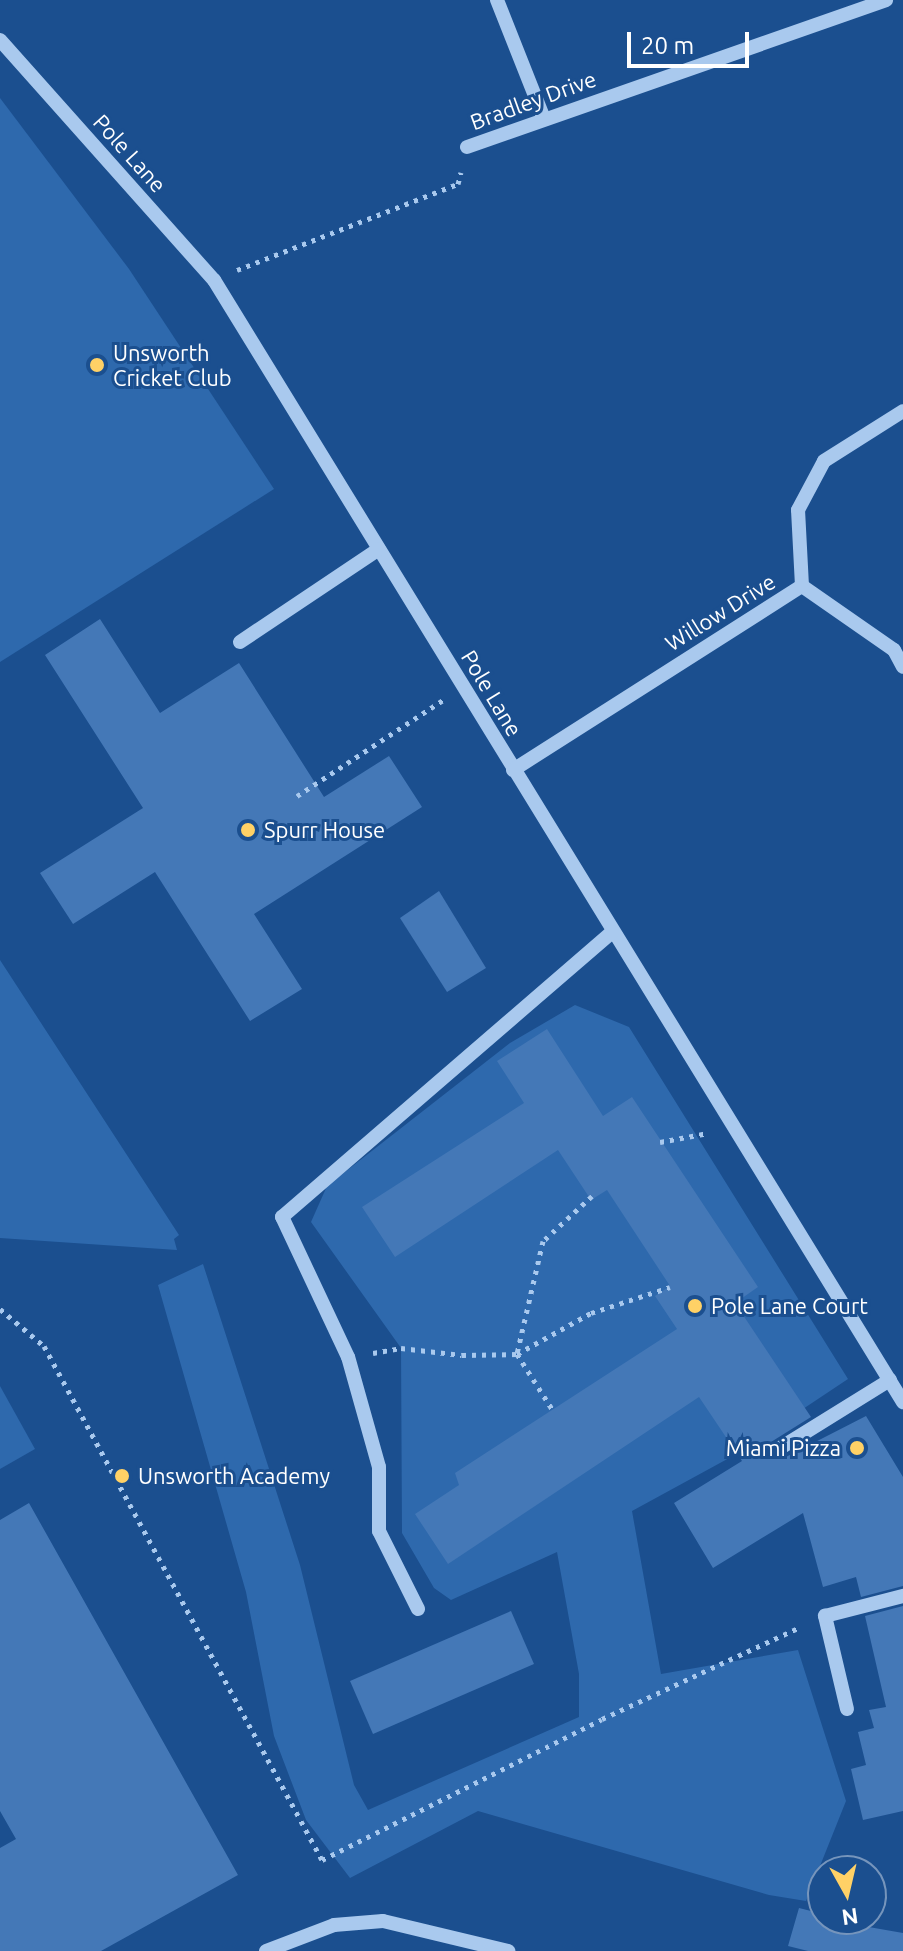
<!DOCTYPE html>
<style>
body{margin:0}
#map{position:relative;width:903px;height:1951px;overflow:hidden;background:#1b4f8f;font-family:Ubuntu,sans-serif}
div>[style]{position:absolute}
.green>*{inset:0;background:#2e69ad}
.building>*{inset:0;background:#4478b7}
.path>*{height:5px;margin-top:-2.5px;transform-origin:0;background:repeating-linear-gradient(90deg,#a9c9ee 0 4px,transparent 0 10px)}
.minor>*{height:14px;margin:-7px;padding:0 7px;transform-origin:7px;border-radius:7px;background:#a9c9ee}
.dots>*{width:22px;height:22px;translate:-50% -50%;box-sizing:border-box;border:4px solid #1b4f8f;border-radius:50%}
span{translate:-50% -50%;white-space:nowrap;text-align:center;line-height:1.15;-webkit-text-stroke:6px #1b4f8f;paint-order:stroke}
.street-label{font-size:22px;color:#fff}
.poi-label{font-size:22px;color:#fff}
.left{translate:0 -50%;text-align:left}
.right{translate:-100% -50%;text-align:right}
.north{position:absolute;left:807px;top:1855px;width:80px;height:80px;box-sizing:border-box;background:#1b4f8f;border:2px solid #7695bc;border-radius:50%;rotate:172deg;font-size:22px;font-weight:700;line-height:32px;text-align:center;color:#fff}
.north::after{content:'';display:block;margin:auto;width:28px;height:36px;background:#ffd166;clip-path:polygon(50% 0,100% 100%,50% 72%,0 100%)}
.scale{position:absolute;left:627px;top:32px;width:122px;height:36px;box-sizing:border-box;border:4px solid #fff;border-top:0;padding-left:10px;font-size:24px;line-height:28px;white-space:nowrap;color:#fff;-webkit-text-stroke:6px #1b4f8f;paint-order:stroke}
</style>
<div id="map">
<div class="green">
<div style="clip-path:polygon(0 98px,129px 269px,274px 489px,0 662px)"></div>
<div style="clip-path:polygon(0 960px,179px 1235px,174px 1239px,177px 1250px,0 1238px)"></div>
<div style="clip-path:polygon(575px 1005px,629px 1027px,848px 1379px,731px 1457px,632px 1511px,661px 1674px,798px 1650px,846px 1801px,806px 1901px,769px 1895px,478px 1811px,350px 1878px,306px 1820px,274px 1736px,246px 1592px,158px 1285px,203px 1264px,300px 1565px,354px 1785px,368px 1810px,579px 1717px,579px 1674px,557px 1552px,451px 1600px,434px 1588px,402px 1533px,401px 1348px,311px 1222px,327px 1186px,510px 1043px)"></div>
<div style="clip-path:polygon(0 1386px,35px 1449px,0 1469px)"></div>
</div>
<div class="building">
<div style="clip-path:polygon(100px 619px,160px 713px,239px 663px,324px 797px,389px 756px,422px 807px,254px 914px,302px 989px,250px 1021px,155px 872px,73px 924px,40px 873px,143px 808px,45px 655px)"></div>
<div style="clip-path:polygon(439px 891px,486px 968px,447px 992px,400px 918px)"></div>
<div style="clip-path:polygon(547px 1029px,603px 1116px,632px 1097px,758px 1287px,735px 1303px,811px 1417px,771px 1442px,769px 1456px,782px 1459px,866px 1416px,903px 1477px,903px 1586px,861px 1597px,856px 1577px,823px 1587px,803px 1513px,713px 1568px,674px 1503px,742px 1461px,699px 1397px,448px 1564px,415px 1514px,459px 1485px,455px 1473px,677px 1329px,655px 1296px,670px 1286px,607px 1190px,591px 1200px,558px 1150px,395px 1257px,362px 1207px,524px 1103px,497px 1061px)"></div>
<div style="clip-path:polygon(29px 1503px,238px 1875px,101px 1951px,0 1951px,0 1848px,16px 1839px,0 1811px,0 1520px)"></div>
<div style="clip-path:polygon(903px 1606px,903px 1811px,863px 1820px,851px 1769px,866px 1765px,858px 1732px,874px 1728px,869px 1710px,886px 1707px,865px 1616px)"></div>
<div style="clip-path:polygon(511px 1611px,534px 1664px,373px 1734px,350px 1681px)"></div>
<div style="clip-path:polygon(799px 1908px,823px 1914px,823px 1919px,903px 1933px,903px 1951px,808px 1951px,788px 1946px)"></div>
</div>
<div class="path">
<div style="left:237px;top:270px;width:237px;rotate:-21.3deg"></div>
<div style="left:458px;top:184px;width:12px;rotate:-76deg"></div>
<div style="left:297px;top:796px;width:175px;rotate:-33.3deg"></div>
<div style="left:660px;top:1142px;width:49px;rotate:-10.6deg"></div>
<div style="left:592px;top:1196px;width:67px;rotate:137.4deg"></div>
<div style="left:543px;top:1241px;width:116px;rotate:103deg"></div>
<div style="left:517px;top:1354px;width:85px;rotate:-29deg"></div>
<div style="left:591px;top:1313px;width:83px;rotate:-18.2deg"></div>
<div style="left:0;top:1309px;width:57px;rotate:40.1deg"></div>
<div style="left:44px;top:1346px;width:584px;rotate:61.59deg"></div>
<div style="left:322px;top:1860px;width:313px;rotate:-26.7deg"></div>
<div style="left:602px;top:1719px;width:218px;rotate:-24.9deg"></div>
<div style="left:373px;top:1353px;width:28px;rotate:-10deg"></div>
<div style="left:401px;top:1348px;width:61px;rotate:6.5deg"></div>
<div style="left:462px;top:1355px;width:55px;rotate:-1deg"></div>
<div style="left:517px;top:1354px;width:69px;rotate:57.5deg"></div>
</div>
<div class="minor">
<div style="left:497px;top:0;width:128px;rotate:68.4deg"></div>
<div style="left:0;top:40px;width:322px;rotate:48.3deg"></div>
<div style="left:214px;top:280px;width:1317px;rotate:58.45deg"></div>
<div style="left:467px;top:147px;width:444px;rotate:-19.3deg"></div>
<div style="left:802px;top:586px;width:112px;rotate:34.8deg"></div>
<div style="left:894px;top:650px;width:19px;rotate:62deg"></div>
<div style="left:240px;top:642px;width:167px;rotate:-33.8deg"></div>
<div style="left:513px;top:770px;width:343px;rotate:-32.5deg"></div>
<div style="left:802px;top:586px;width:76px;rotate:-93deg"></div>
<div style="left:798px;top:510px;width:55px;rotate:-62deg"></div>
<div style="left:824px;top:461px;width:93px;rotate:-32.3deg"></div>
<div style="left:777px;top:1450px;width:133px;rotate:-31.8deg"></div>
<div style="left:418px;top:1609px;width:87px;rotate:-116.6deg"></div>
<div style="left:379px;top:1531px;width:64px;rotate:-90deg"></div>
<div style="left:379px;top:1467px;width:114px;rotate:-105.7deg"></div>
<div style="left:348px;top:1357px;width:155px;rotate:-115.2deg"></div>
<div style="left:282px;top:1217px;width:436px;rotate:-40.8deg"></div>
<div style="left:847px;top:1709px;width:96px;rotate:-103.3deg"></div>
<div style="left:825px;top:1616px;width:81px;rotate:-14.4deg"></div>
<div style="left:266px;top:1951px;width:73px;rotate:-20.9deg"></div>
<div style="left:334px;top:1925px;width:49px;rotate:-4.7deg"></div>
<div style="left:383px;top:1921px;width:129px;rotate:13.5deg"></div>
</div>
<div class="dots">
<div style="left:97px;top:365px;background:#ffd166"></div>
<div style="left:248px;top:830px;background:#ffd166"></div>
<div style="left:695px;top:1306px;background:#ffd166"></div>
<div style="left:857px;top:1448px;background:#ffd166"></div>
<div style="left:122px;top:1476px;background:#ffd166"></div>
</div>
<div class="street-label">
<span style="left:533px;top:100px;rotate:-20deg">Bradley Drive</span>
<span style="left:130px;top:153px;rotate:48deg">Pole Lane</span>
<span style="left:720px;top:612px;rotate:-32deg">Willow Drive</span>
<span style="left:492px;top:693px;rotate:59deg">Pole Lane</span>
</div>
<div class="poi-label">
<span class="left" style="left:113px;top:365px">Unsworth<br>Cricket Club</span>
<span class="left" style="left:264px;top:830px">Spurr House</span>
<span class="left" style="left:711px;top:1306px">Pole Lane Court</span>
<span class="right" style="left:841px;top:1448px">Miami Pizza</span>
<span class="left" style="left:138px;top:1476px">Unsworth Academy</span>
</div>
<div class="north">N</div>
<div class="scale">20 m</div>
</div>
